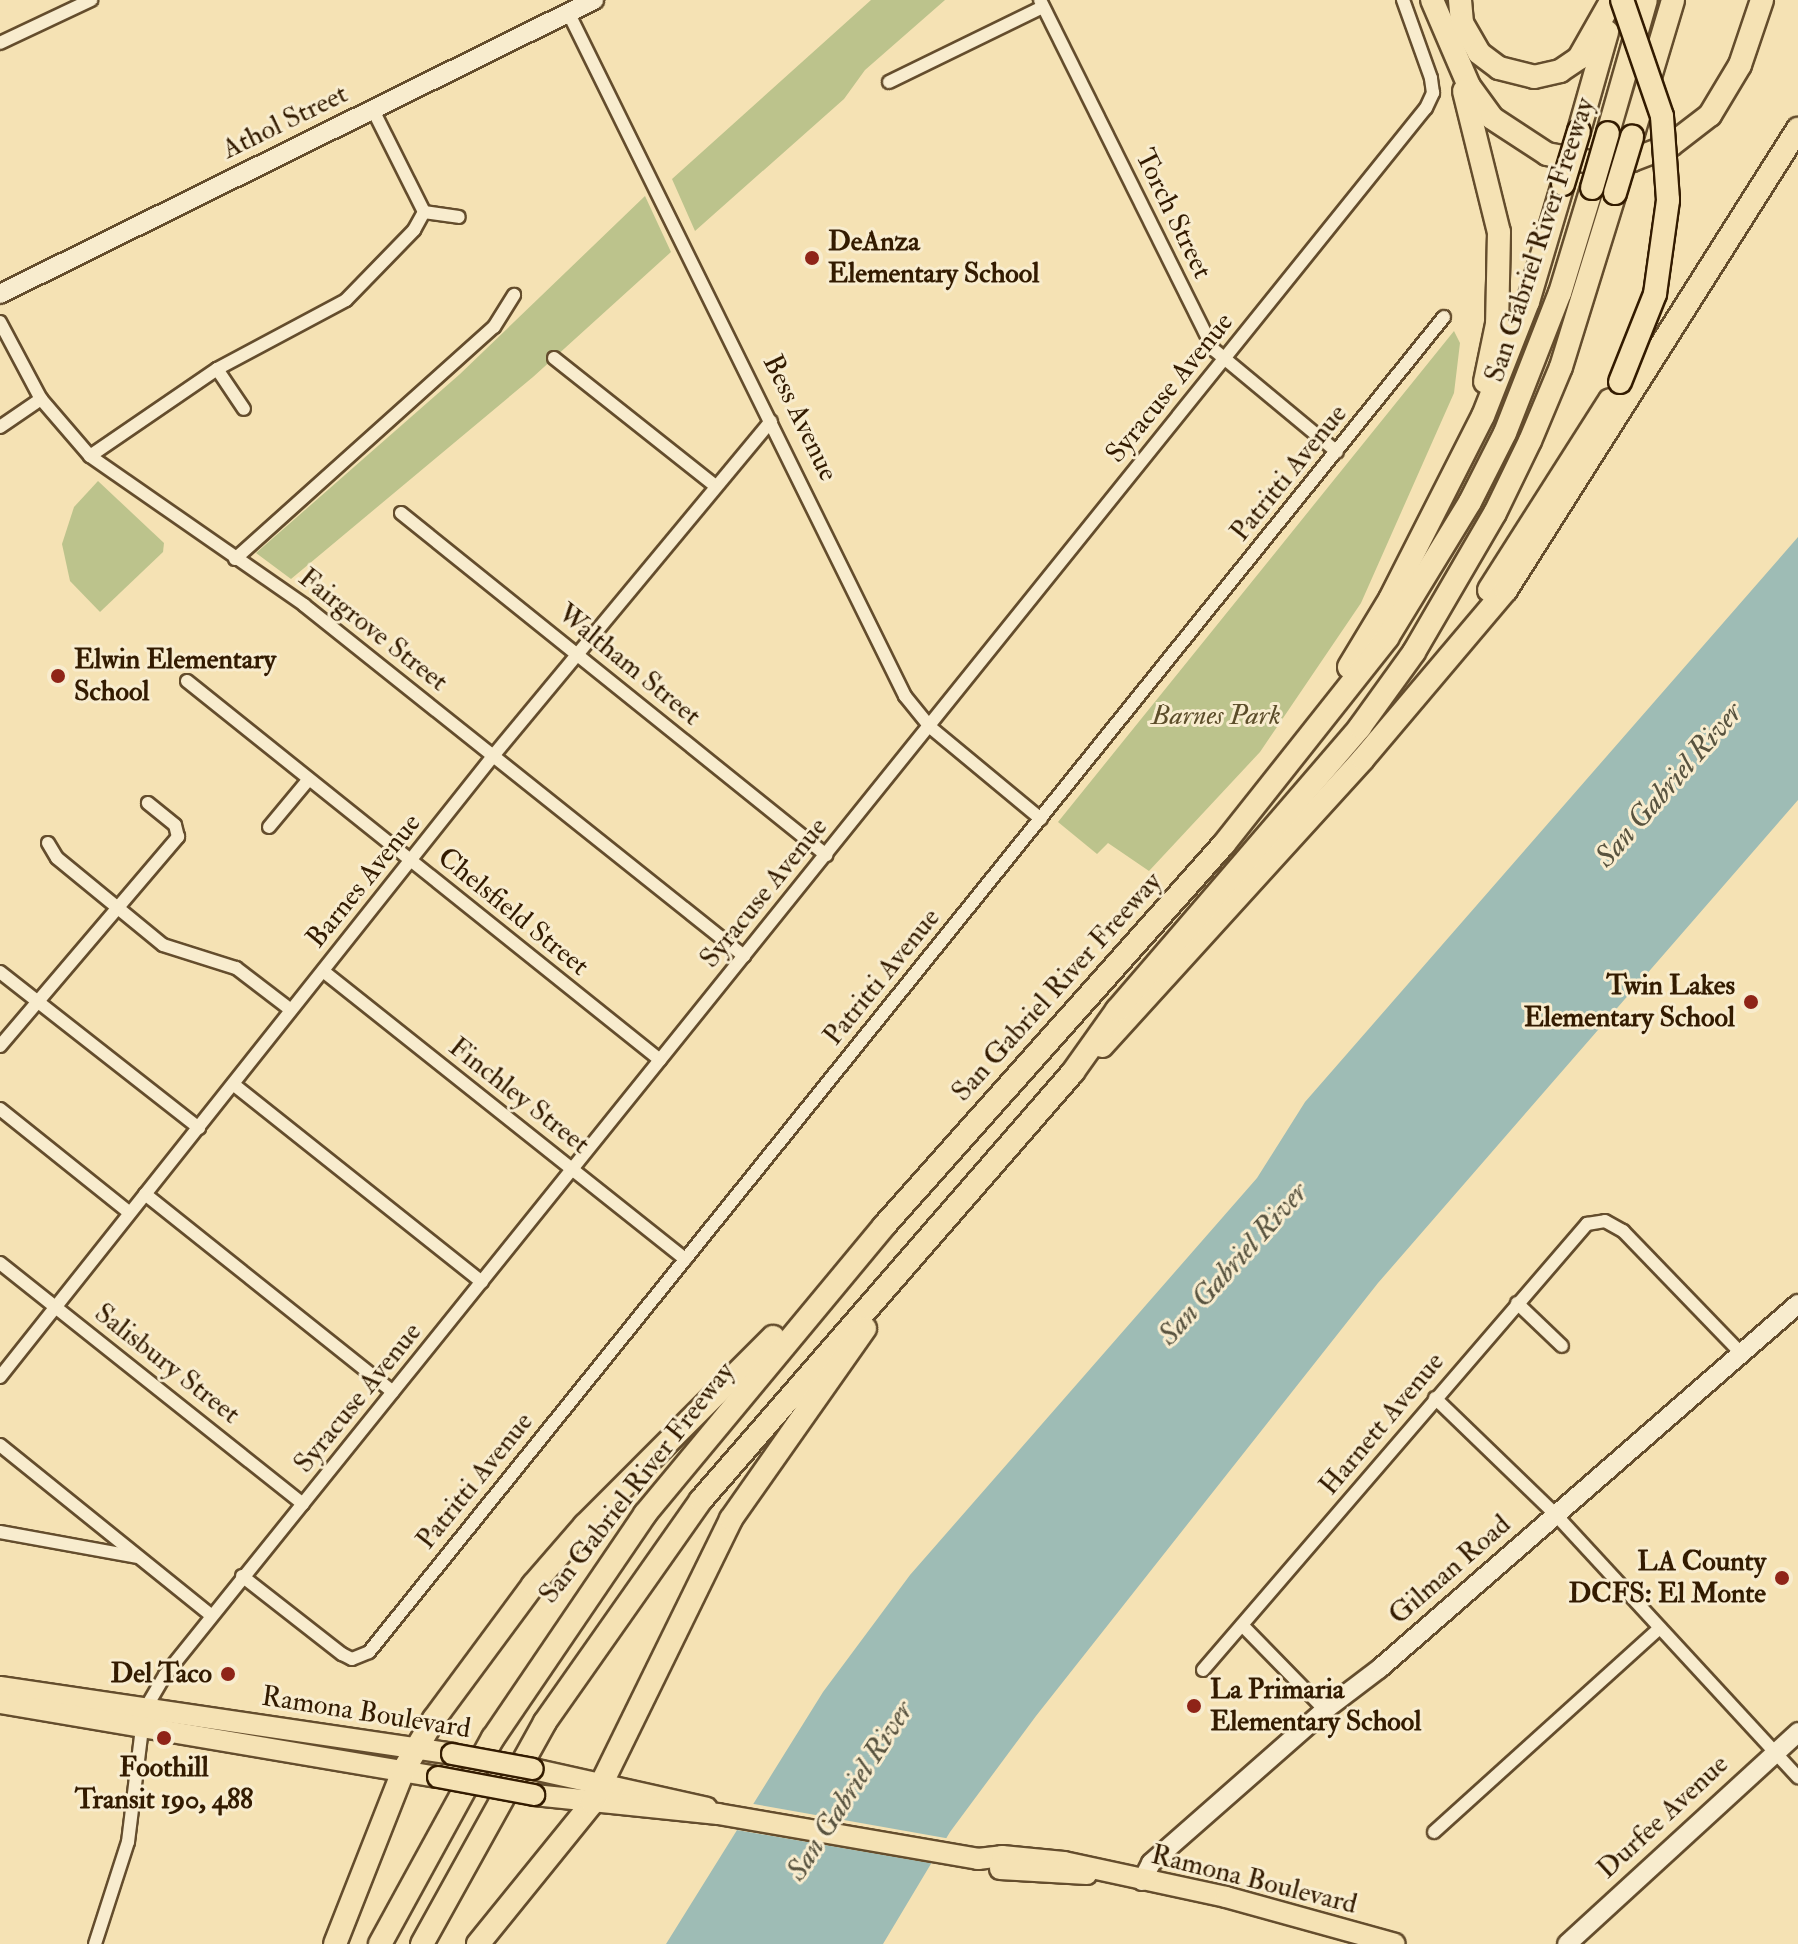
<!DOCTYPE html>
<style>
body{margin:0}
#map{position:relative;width:1798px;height:1944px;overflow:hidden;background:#f5e2b4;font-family:"IM FELL Double Pica",serif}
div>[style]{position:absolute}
.green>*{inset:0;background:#bcc38c}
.water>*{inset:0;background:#9ebcb5}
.pier>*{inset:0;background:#f5e2b4}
.roads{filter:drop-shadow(2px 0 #644d2d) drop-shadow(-2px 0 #644d2d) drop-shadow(0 2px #644d2d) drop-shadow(0 -2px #644d2d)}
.street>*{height:12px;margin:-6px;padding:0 6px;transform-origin:6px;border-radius:6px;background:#f8ecce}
.secondary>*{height:18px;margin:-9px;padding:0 9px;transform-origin:9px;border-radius:9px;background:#f8ecce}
.primary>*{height:20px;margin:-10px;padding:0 10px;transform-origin:10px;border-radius:10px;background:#f5e2b4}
.highway>*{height:22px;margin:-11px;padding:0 11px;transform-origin:11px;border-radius:11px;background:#f5e2b4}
.bridges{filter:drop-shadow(2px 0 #331b00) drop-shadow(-2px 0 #331b00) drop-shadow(0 2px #331b00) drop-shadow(0 -2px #331b00)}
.primary-bridge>*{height:20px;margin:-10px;padding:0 10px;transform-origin:10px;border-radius:10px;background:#f5e2b4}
.highway-bridge>*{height:22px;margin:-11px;padding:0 11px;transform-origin:11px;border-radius:11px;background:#f5e2b4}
.dots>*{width:22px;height:22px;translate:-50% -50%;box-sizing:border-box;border:4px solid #f8ecce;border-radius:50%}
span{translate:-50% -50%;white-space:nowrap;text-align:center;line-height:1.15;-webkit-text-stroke:6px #f8ecce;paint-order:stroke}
.street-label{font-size:28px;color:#331b00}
.poi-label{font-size:28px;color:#331b00;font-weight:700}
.left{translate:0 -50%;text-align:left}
.right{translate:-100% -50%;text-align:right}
.park-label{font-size:28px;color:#5c4d2a;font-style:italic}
.water-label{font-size:30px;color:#58533f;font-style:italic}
</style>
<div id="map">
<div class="green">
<div style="clip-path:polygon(871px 0,945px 0,865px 70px,844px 99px,695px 231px,672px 179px)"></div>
<div style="clip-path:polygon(645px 196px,671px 252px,533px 377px,291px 579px,256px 553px,460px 374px)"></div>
<div style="clip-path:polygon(1454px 331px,1460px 343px,1454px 393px,1361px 603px,1260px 752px,1149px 871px,1108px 843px,1097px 854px,1058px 822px)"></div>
<div style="clip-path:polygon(98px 481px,164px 543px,163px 552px,100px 612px,70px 581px,62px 544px,74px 507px)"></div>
</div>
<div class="water">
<div style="clip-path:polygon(1798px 537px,1798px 800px,1378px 1283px,1036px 1716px,950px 1832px,883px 1944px,666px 1944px,823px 1692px,910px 1575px,1257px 1178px,1305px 1102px)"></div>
</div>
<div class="pier">
<div style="clip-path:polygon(748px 1803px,951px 1839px,936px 1864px,731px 1829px)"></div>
</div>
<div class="roads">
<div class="street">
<div style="left:1040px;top:0;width:390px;rotate:63.6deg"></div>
<div style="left:1213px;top:349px;width:161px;rotate:39.7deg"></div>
<div style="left:568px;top:12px;width:763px;rotate:63.77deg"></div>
<div style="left:905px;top:696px;width:40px;rotate:51deg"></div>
<div style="left:930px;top:727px;width:144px;rotate:39.7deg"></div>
<div style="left:0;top:43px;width:101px;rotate:-25.3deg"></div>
<div style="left:889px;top:82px;width:171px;rotate:-26deg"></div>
<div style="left:373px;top:110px;width:114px;rotate:63.4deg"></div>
<div style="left:0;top:322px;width:87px;rotate:62deg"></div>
<div style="left:41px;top:399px;width:75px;rotate:49.3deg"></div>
<div style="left:90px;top:456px;width:261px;rotate:34.8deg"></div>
<div style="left:304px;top:605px;width:563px;rotate:38.58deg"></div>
<div style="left:554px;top:358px;width:204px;rotate:38.4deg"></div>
<div style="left:217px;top:369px;width:48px;rotate:56deg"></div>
<div style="left:0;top:427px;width:50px;rotate:-34.3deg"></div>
<div style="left:90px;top:456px;width:154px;rotate:-34.4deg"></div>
<div style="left:217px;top:369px;width:146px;rotate:-28.1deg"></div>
<div style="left:346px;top:300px;width:98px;rotate:-45.8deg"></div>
<div style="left:414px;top:230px;width:21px;rotate:-61deg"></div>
<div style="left:424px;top:212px;width:35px;rotate:8deg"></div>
<div style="left:401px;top:513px;width:546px;rotate:38.82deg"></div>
<div style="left:235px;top:559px;width:348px;rotate:-41.9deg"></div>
<div style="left:494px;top:327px;width:38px;rotate:-58deg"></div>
<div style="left:187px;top:681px;width:606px;rotate:38.7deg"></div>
<div style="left:269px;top:827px;width:62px;rotate:-50.2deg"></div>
<div style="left:48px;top:843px;width:17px;rotate:59deg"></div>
<div style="left:57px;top:858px;width:137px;rotate:39.4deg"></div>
<div style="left:163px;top:945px;width:77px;rotate:17.5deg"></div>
<div style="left:236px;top:968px;width:69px;rotate:37.4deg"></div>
<div style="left:323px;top:971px;width:463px;rotate:38.5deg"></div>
<div style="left:0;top:972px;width:253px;rotate:38.1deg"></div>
<div style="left:0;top:1046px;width:275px;rotate:-49.6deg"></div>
<div style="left:178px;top:837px;width:12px;rotate:-104deg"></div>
<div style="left:175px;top:825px;width:35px;rotate:-141deg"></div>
<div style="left:233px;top:1084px;width:318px;rotate:38.5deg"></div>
<div style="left:0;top:1109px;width:166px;rotate:38.7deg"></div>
<div style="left:145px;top:1194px;width:317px;rotate:38.6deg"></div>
<div style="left:0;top:1263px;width:387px;rotate:38.5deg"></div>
<div style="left:1517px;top:1303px;width:62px;rotate:43.7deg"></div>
<div style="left:0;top:1377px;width:793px;rotate:-51.55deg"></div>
<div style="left:493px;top:756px;width:435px;rotate:-50.3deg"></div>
<div style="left:1435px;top:1398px;width:168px;rotate:44deg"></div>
<div style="left:1556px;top:1515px;width:357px;rotate:47.3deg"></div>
<div style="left:0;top:1445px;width:271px;rotate:38.9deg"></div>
<div style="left:0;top:1532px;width:139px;rotate:10.3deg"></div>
<div style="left:242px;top:1576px;width:127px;rotate:38deg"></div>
<div style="left:342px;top:1654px;width:11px;rotate:27deg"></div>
<div style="left:352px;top:1659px;width:18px;rotate:-22deg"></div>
<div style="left:369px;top:1652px;width:1714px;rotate:-51.16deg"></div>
<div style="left:1242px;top:1625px;width:119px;rotate:45.7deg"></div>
<div style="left:1203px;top:1670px;width:589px;rotate:-49.27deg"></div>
<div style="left:1587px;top:1224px;width:18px;rotate:-9deg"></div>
<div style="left:1605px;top:1221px;width:21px;rotate:29deg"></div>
<div style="left:1623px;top:1231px;width:167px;rotate:46deg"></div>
<div style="left:1434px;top:1832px;width:304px;rotate:-42.1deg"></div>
<div style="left:95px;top:1944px;width:107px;rotate:-72.1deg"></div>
<div style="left:128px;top:1842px;width:132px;rotate:-83deg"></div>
<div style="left:144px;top:1711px;width:42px;rotate:-59.7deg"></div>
<div style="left:165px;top:1675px;width:2011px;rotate:-51.18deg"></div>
<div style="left:1426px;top:108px;width:17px;rotate:-65deg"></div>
<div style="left:1433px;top:93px;width:15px;rotate:-98deg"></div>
<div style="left:1431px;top:78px;width:83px;rotate:-109.7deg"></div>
</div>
<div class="secondary">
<div style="left:0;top:294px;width:663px;rotate:-26.33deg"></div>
<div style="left:1142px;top:1881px;width:20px;rotate:-63deg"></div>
<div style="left:1151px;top:1863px;width:232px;rotate:-41.3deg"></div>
<div style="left:1325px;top:1710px;width:68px;rotate:-37.2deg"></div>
<div style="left:1379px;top:1669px;width:556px;rotate:-41.06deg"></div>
<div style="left:1567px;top:1944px;width:314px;rotate:-42.5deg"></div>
</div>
<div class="primary">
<div style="left:0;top:1687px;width:457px;rotate:8.4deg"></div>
<div style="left:0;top:1703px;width:444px;rotate:9.6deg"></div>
<div style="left:533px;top:1769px;width:178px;rotate:12.6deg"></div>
<div style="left:534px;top:1795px;width:185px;rotate:5.9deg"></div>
<div style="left:718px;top:1814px;width:264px;rotate:9.8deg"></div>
<div style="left:978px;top:1859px;width:24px;rotate:-7deg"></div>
<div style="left:1002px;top:1856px;width:62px;rotate:5.5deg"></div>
<div style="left:1064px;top:1862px;width:166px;rotate:12.2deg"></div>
<div style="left:1226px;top:1897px;width:175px;rotate:15.5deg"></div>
<div style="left:1000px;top:1869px;width:87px;rotate:3.3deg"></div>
</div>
<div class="highway">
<div style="left:1432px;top:0;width:94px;rotate:66.7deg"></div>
<div style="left:1469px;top:86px;width:39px;rotate:54deg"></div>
<div style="left:1492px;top:118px;width:66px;rotate:33.2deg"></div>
<div style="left:1547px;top:154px;width:55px;rotate:10.5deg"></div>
<div style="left:1601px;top:164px;width:31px;rotate:-7deg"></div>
<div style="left:1632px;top:160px;width:42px;rotate:-21deg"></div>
<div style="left:1671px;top:145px;width:49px;rotate:-37.6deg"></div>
<div style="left:1710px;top:115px;width:58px;rotate:-59deg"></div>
<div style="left:1740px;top:65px;width:69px;rotate:-71.3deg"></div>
<div style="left:1460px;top:0;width:23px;rotate:85deg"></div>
<div style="left:1462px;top:23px;width:34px;rotate:60deg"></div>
<div style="left:1479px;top:53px;width:25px;rotate:37deg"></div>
<div style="left:1499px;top:68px;width:36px;rotate:14deg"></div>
<div style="left:1534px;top:77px;width:27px;rotate:-13deg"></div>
<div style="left:1560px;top:71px;width:23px;rotate:-34deg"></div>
<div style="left:1579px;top:58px;width:67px;rotate:-60.4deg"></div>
<div style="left:1464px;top:91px;width:145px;rotate:76.1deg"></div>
<div style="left:1499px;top:232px;width:92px;rotate:91.2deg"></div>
<div style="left:1497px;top:324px;width:59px;rotate:101.7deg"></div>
<div style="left:1579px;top:131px;width:103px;rotate:-74.2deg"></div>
<div style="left:1608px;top:133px;width:138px;rotate:-74.1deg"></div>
<div style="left:1632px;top:137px;width:143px;rotate:-73.3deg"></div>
<div style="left:1489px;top:590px;width:225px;rotate:-57.5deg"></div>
<div style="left:1349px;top:667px;width:79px;rotate:-58.9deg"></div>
<div style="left:1390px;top:599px;width:205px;rotate:-63.1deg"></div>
<div style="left:1483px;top:416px;width:123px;rotate:-68.5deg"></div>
<div style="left:1528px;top:302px;width:123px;rotate:-73.5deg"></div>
<div style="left:1102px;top:1046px;width:388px;rotate:-47.7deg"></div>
<div style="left:1363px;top:759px;width:221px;rotate:-49.8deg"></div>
<div style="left:1506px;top:590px;width:546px;rotate:-57.65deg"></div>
<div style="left:335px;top:1944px;width:186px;rotate:-68.5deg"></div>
<div style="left:403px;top:1771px;width:61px;rotate:-59.2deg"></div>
<div style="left:434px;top:1719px;width:167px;rotate:-53.5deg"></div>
<div style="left:533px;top:1585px;width:79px;rotate:-49.1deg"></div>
<div style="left:585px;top:1525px;width:266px;rotate:-45deg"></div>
<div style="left:380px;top:1944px;width:235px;rotate:-61.3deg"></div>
<div style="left:493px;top:1738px;width:271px;rotate:-55.8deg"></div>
<div style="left:645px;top:1514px;width:374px;rotate:-50.3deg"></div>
<div style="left:884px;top:1226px;width:511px;rotate:-48.33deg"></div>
<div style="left:1224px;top:844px;width:263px;rotate:-51.6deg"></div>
<div style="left:1387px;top:638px;width:159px;rotate:-58.6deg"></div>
<div style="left:1470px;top:502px;width:77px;rotate:-63.1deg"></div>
<div style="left:1505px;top:433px;width:150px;rotate:-68.6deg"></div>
<div style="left:1560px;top:293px;width:110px;rotate:-73.1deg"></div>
<div style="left:422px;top:1944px;width:254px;rotate:-61deg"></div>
<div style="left:545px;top:1722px;width:271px;rotate:-54.9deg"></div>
<div style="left:701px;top:1500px;width:567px;rotate:-49deg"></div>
<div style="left:1073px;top:1072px;width:76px;rotate:-54.6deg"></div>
<div style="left:1117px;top:1010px;width:373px;rotate:-49.3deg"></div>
<div style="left:1360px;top:727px;width:92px;rotate:-54.2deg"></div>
<div style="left:1414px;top:652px;width:161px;rotate:-59.8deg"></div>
<div style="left:1495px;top:513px;width:80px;rotate:-64.1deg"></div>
<div style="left:1530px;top:441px;width:80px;rotate:-67.3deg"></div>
<div style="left:1561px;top:367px;width:182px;rotate:-72.8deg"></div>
<div style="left:478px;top:1944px;width:181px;rotate:-51deg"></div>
<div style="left:592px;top:1803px;width:316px;rotate:-63.9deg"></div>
<div style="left:731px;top:1519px;width:233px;rotate:-54.9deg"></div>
</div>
</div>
<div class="bridges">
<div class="primary-bridge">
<div style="left:452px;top:1754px;width:82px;rotate:10.5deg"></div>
<div style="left:438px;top:1777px;width:98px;rotate:10.6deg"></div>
</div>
<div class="highway-bridge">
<div style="left:1563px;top:184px;width:55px;rotate:-73.2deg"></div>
<div style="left:1592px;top:188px;width:57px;rotate:-73.8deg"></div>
<div style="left:1615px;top:193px;width:59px;rotate:-73.1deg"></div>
<div style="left:1620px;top:382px;width:95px;rotate:-68.3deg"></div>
<div style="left:1655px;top:294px;width:95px;rotate:-82.1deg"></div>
<div style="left:1668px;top:200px;width:84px;rotate:-94.1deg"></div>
<div style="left:1662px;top:116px;width:123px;rotate:-109deg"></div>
</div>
</div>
<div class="dots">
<div style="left:812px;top:258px;background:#8f2418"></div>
<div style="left:58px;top:676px;background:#8f2418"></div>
<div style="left:1751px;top:1002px;background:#8f2418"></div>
<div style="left:1782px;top:1578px;background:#8f2418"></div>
<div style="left:228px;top:1674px;background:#8f2418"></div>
<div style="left:1194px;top:1706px;background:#8f2418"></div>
<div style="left:164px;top:1738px;background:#8f2418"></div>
</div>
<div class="street-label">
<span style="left:285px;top:122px;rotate:-26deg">Athol Street</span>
<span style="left:1173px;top:214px;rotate:64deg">Torch Street</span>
<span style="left:1540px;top:240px;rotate:-72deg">San Gabriel River Freeway</span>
<span style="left:1170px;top:388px;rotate:-51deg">Syracuse Avenue</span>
<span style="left:800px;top:418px;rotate:64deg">Bess Avenue</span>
<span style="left:1289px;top:473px;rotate:-51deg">Patritti Avenue</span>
<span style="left:373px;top:630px;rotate:38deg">Fairgrove Street</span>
<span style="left:629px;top:665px;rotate:39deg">Waltham Street</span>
<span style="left:364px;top:881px;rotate:-51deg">Barnes Avenue</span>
<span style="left:764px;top:893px;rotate:-51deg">Syracuse Avenue</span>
<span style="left:513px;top:912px;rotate:39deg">Chelsfield Street</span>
<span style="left:882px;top:977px;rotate:-51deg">Patritti Avenue</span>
<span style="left:1057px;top:987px;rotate:-48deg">San Gabriel River Freeway</span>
<span style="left:519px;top:1096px;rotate:38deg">Finchley Street</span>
<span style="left:167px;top:1364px;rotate:38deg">Salisbury Street</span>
<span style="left:358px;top:1398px;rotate:-51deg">Syracuse Avenue</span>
<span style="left:1382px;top:1424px;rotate:-50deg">Harnett Avenue</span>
<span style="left:475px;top:1481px;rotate:-51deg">Patritti Avenue</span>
<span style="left:637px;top:1483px;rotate:-52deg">San Gabriel River Freeway</span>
<span style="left:1450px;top:1570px;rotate:-41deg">Gilman Road</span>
<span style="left:366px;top:1713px;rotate:9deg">Ramona Boulevard</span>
<span style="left:1663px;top:1817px;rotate:-43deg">Durfee Avenue</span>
<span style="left:1254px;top:1880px;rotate:14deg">Ramona Boulevard</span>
</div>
<div class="poi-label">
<span class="left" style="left:828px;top:258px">DeAnza<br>Elementary School</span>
<span class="left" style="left:74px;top:676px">Elwin Elementary<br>School</span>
<span class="right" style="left:1735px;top:1002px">Twin Lakes<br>Elementary School</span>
<span class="right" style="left:1766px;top:1578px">LA County<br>DCFS: El Monte</span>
<span class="right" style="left:212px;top:1674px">Del Taco</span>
<span class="left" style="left:1210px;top:1706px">La Primaria<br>Elementary School</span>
<span style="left:164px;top:1784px">Foothill<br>Transit 190, 488</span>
</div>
<div class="park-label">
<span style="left:1216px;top:716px">Barnes Park</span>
</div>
<div class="water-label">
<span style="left:1669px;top:785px;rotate:-49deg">San Gabriel River</span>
<span style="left:1233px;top:1264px;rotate:-48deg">San Gabriel River</span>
<span style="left:850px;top:1791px;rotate:-57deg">San Gabriel River</span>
</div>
</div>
